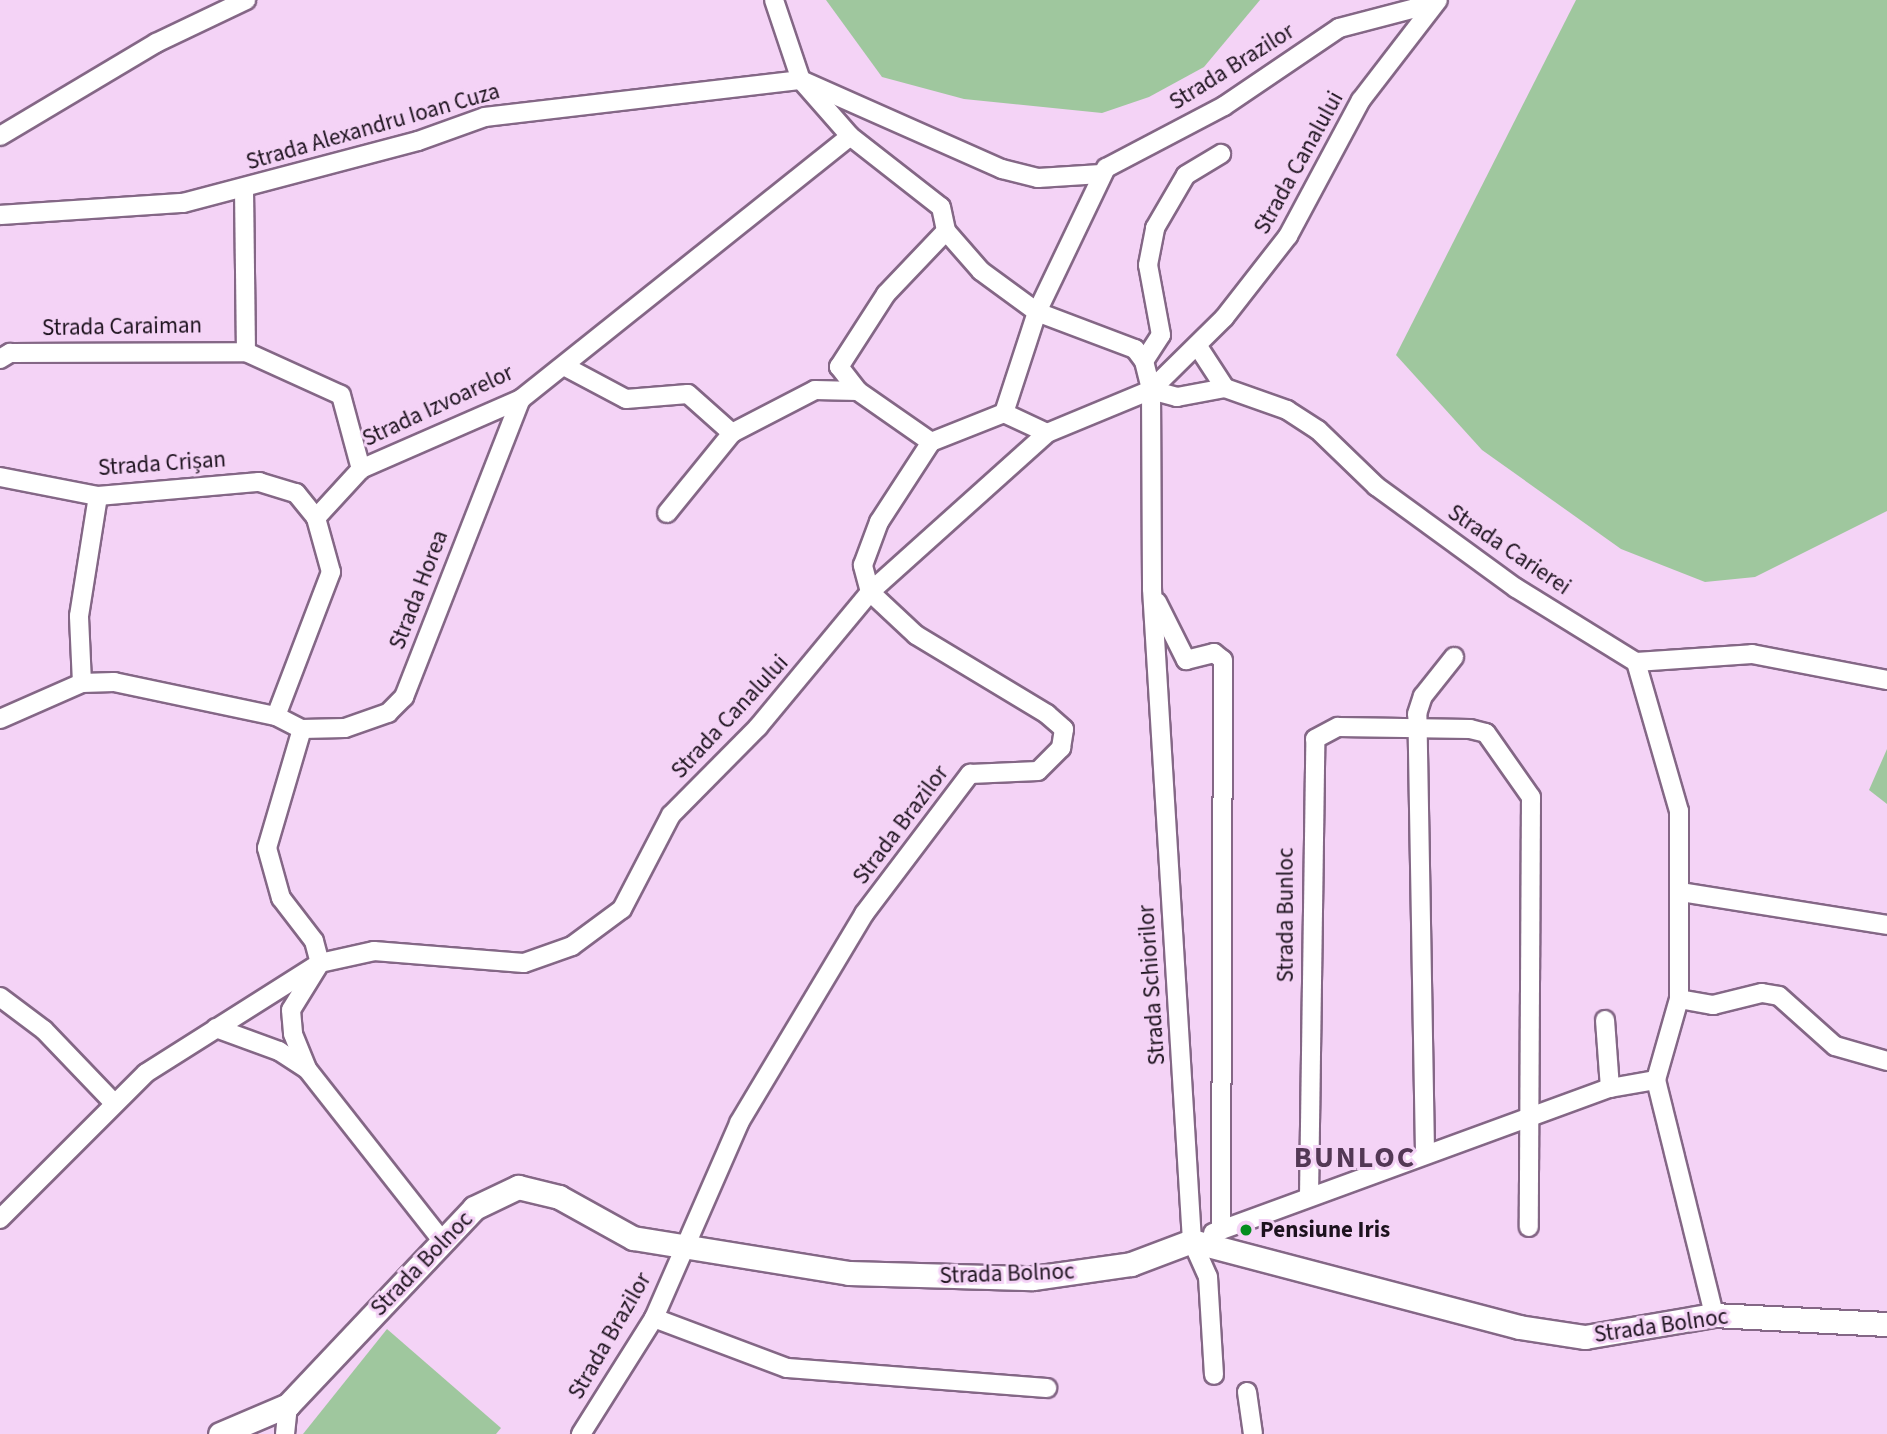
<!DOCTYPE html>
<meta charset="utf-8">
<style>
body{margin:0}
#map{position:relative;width:1887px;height:1434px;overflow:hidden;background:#f4d3f6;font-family:"Source Sans 3",sans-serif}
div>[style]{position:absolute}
.green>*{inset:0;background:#9fc79e}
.roads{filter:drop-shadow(2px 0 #846786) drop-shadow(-2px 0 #846786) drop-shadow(0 2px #846786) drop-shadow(0 -2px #846786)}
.minor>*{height:18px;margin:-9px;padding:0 9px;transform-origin:9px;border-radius:9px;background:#fff}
.tertiary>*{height:23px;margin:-11.5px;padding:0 11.5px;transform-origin:11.5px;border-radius:11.5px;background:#fff}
.dots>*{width:19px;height:19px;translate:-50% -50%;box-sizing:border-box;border:4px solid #f4d3f6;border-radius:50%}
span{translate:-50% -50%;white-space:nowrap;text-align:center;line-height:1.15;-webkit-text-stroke:6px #f4d3f6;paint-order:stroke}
.street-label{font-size:23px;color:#1d121e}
.poi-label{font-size:23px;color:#1d121e;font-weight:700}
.left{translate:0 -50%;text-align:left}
.district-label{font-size:30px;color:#533855;font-weight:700;letter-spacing:2px}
</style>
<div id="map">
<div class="green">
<div style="clip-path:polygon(826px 0,1260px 0,1204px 67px,1149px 97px,1102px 113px,964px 99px,882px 77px)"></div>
<div style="clip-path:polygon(1576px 0,1887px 0,1887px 511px,1755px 577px,1705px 582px,1621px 549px,1482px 450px,1396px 355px)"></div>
<div style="clip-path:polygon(1887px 749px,1887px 804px,1869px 790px)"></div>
<div style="clip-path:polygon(387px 1329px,501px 1428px,496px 1434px,303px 1434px)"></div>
</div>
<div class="roads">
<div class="minor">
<div style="left:774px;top:0;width:84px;rotate:71.4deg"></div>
<div style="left:801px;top:80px;width:74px;rotate:48.8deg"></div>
<div style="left:850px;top:136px;width:115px;rotate:38deg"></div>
<div style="left:941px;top:207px;width:25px;rotate:78deg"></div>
<div style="left:946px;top:231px;width:53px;rotate:48.8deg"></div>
<div style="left:981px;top:271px;width:69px;rotate:36.2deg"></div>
<div style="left:1037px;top:312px;width:105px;rotate:20.7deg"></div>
<div style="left:1135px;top:349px;width:15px;rotate:53deg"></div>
<div style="left:1144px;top:361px;width:30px;rotate:76deg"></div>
<div style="left:1151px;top:390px;width:199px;rotate:89.7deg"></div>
<div style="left:1152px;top:589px;width:653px;rotate:86.49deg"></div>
<div style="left:1192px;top:1241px;width:39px;rotate:66deg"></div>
<div style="left:1208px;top:1277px;width:98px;rotate:86.5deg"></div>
<div style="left:0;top:136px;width:182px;rotate:-30.8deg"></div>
<div style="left:156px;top:43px;width:100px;rotate:-25.5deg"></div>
<div style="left:244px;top:189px;width:163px;rotate:89.3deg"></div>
<div style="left:0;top:215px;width:183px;rotate:-3.8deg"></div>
<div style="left:183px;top:203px;width:243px;rotate:-14.8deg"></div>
<div style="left:418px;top:141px;width:71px;rotate:-19.7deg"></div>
<div style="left:485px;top:117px;width:318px;rotate:-6.7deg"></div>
<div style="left:801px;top:80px;width:220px;rotate:23.9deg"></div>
<div style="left:1002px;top:169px;width:37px;rotate:14deg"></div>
<div style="left:1038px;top:178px;width:63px;rotate:-3.6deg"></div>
<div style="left:1197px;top:345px;width:51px;rotate:56.9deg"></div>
<div style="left:0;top:359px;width:12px;rotate:-31deg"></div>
<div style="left:10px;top:353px;width:236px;rotate:-0.2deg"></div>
<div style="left:246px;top:352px;width:104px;rotate:24.4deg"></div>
<div style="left:341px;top:395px;width:77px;rotate:74.9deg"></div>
<div style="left:1144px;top:361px;width:31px;rotate:-57deg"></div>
<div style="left:1161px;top:335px;width:71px;rotate:-100.5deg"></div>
<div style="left:1148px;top:265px;width:38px;rotate:-79deg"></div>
<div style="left:1155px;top:228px;width:61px;rotate:-59.7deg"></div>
<div style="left:1186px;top:175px;width:41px;rotate:-31deg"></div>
<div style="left:564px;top:366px;width:70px;rotate:28deg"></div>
<div style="left:626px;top:399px;width:62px;rotate:-4.6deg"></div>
<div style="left:688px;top:394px;width:59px;rotate:41.6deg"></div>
<div style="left:732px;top:433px;width:93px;rotate:-27.4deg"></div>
<div style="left:815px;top:390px;width:43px;rotate:1.3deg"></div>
<div style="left:1151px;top:390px;width:27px;rotate:15deg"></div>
<div style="left:1177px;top:397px;width:49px;rotate:-10.6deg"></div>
<div style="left:1225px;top:388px;width:66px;rotate:19.5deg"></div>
<div style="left:1287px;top:410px;width:37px;rotate:33deg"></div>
<div style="left:1318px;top:430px;width:81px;rotate:44deg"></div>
<div style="left:1376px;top:486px;width:173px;rotate:36.1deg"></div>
<div style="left:1516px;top:588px;width:141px;rotate:31.7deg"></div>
<div style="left:1636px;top:662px;width:155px;rotate:73.9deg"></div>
<div style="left:1679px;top:811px;width:188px;rotate:90deg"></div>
<div style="left:1679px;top:999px;width:84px;rotate:105.9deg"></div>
<div style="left:1004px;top:413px;width:106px;rotate:-71.9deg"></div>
<div style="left:1037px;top:312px;width:160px;rotate:-64.4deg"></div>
<div style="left:1106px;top:168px;width:133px;rotate:-27.7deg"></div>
<div style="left:1224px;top:106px;width:139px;rotate:-34.1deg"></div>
<div style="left:1339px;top:28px;width:99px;rotate:-14.6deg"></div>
<div style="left:931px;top:442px;width:89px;rotate:-145.1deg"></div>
<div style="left:858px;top:391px;width:31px;rotate:-128deg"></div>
<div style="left:839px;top:367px;width:87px;rotate:-57.2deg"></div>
<div style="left:886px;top:294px;width:87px;rotate:-46.4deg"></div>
<div style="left:0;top:477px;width:100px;rotate:11deg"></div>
<div style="left:98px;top:496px;width:162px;rotate:-5deg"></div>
<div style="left:259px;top:482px;width:39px;rotate:17deg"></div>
<div style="left:296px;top:493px;width:32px;rotate:51deg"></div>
<div style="left:316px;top:518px;width:56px;rotate:74.5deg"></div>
<div style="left:331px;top:572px;width:154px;rotate:110.9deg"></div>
<div style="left:667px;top:513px;width:103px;rotate:-50.9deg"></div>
<div style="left:316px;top:518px;width:67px;rotate:-47.4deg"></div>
<div style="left:361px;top:469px;width:175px;rotate:-23.6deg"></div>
<div style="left:521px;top:399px;width:421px;rotate:-38.6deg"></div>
<div style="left:1157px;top:602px;width:65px;rotate:63.4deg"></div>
<div style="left:1186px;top:660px;width:29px;rotate:-14deg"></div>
<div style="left:1214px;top:653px;width:11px;rotate:38deg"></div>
<div style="left:1223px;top:660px;width:570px;rotate:90.2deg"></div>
<div style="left:1636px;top:662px;width:116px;rotate:-3.9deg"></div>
<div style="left:1752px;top:654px;width:137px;rotate:10.9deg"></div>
<div style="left:82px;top:683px;width:67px;rotate:-92.6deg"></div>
<div style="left:79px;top:616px;width:121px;rotate:-81deg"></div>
<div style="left:0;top:719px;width:90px;rotate:-23.7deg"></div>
<div style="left:82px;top:683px;width:32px;rotate:-2deg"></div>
<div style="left:114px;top:682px;width:166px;rotate:11.9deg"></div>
<div style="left:276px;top:716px;width:29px;rotate:27deg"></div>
<div style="left:302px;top:729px;width:43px;rotate:-1.3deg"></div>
<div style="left:345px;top:728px;width:46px;rotate:-19.2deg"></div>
<div style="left:388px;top:713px;width:23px;rotate:-45deg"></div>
<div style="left:404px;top:697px;width:320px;rotate:-68.6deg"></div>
<div style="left:302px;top:729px;width:124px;rotate:106.4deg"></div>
<div style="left:267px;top:848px;width:52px;rotate:74.4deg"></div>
<div style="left:281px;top:898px;width:54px;rotate:52.5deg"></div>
<div style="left:314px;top:941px;width:23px;rotate:75deg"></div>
<div style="left:320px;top:963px;width:55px;rotate:121.7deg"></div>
<div style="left:291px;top:1010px;width:24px;rotate:85deg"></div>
<div style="left:293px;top:1034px;width:38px;rotate:68deg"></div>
<div style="left:307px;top:1069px;width:220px;rotate:51.8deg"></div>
<div style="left:1681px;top:892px;width:209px;rotate:9.1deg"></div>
<div style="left:0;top:997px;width:55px;rotate:36.9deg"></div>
<div style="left:44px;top:1030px;width:100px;rotate:46.2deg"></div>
<div style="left:1679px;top:999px;width:35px;rotate:10deg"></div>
<div style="left:1713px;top:1005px;width:50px;rotate:-13.8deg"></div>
<div style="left:1762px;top:993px;width:17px;rotate:10deg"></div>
<div style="left:1779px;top:996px;width:75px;rotate:41.8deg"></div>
<div style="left:1835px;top:1046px;width:54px;rotate:16.1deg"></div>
<div style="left:1605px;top:1020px;width:68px;rotate:85.8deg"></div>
<div style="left:216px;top:1028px;width:67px;rotate:20.1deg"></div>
<div style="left:279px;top:1051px;width:33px;rotate:33deg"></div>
<div style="left:1656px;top:1080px;width:242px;rotate:76.1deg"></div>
<div style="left:1425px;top:1152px;width:438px;rotate:-91deg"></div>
<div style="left:1417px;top:714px;width:19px;rotate:-72deg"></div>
<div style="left:1423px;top:696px;width:50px;rotate:-51.5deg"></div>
<div style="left:1309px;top:1197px;width:458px;rotate:-89.2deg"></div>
<div style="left:1315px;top:739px;width:26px;rotate:-28deg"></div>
<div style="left:1338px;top:727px;width:132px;rotate:0.9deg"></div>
<div style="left:1470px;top:729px;width:16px;rotate:14deg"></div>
<div style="left:1486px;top:733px;width:78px;rotate:54.9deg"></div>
<div style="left:1531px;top:797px;width:430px;rotate:90.3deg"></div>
<div style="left:0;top:1219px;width:206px;rotate:-45deg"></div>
<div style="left:146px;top:1073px;width:206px;rotate:-32.3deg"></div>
<div style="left:320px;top:963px;width:55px;rotate:-12.5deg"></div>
<div style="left:374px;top:951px;width:150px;rotate:4.6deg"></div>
<div style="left:524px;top:963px;width:51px;rotate:-19.5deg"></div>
<div style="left:572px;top:946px;width:62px;rotate:-36.5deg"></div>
<div style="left:622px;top:909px;width:106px;rotate:-62.5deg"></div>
<div style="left:671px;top:815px;width:124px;rotate:-45.3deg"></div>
<div style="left:758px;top:727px;width:175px;rotate:-50.3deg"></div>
<div style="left:870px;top:592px;width:238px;rotate:-41.9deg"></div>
<div style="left:1047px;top:433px;width:113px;rotate:-22.5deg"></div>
<div style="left:1151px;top:390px;width:103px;rotate:-44.6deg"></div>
<div style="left:1224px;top:318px;width:104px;rotate:-52deg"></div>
<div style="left:1288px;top:236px;width:154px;rotate:-61.8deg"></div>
<div style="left:1361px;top:100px;width:126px;rotate:-52.4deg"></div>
<div style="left:1213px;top:1233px;width:423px;rotate:-20.1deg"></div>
<div style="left:1610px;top:1088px;width:47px;rotate:-9.9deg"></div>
<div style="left:654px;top:1318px;width:142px;rotate:20.6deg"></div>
<div style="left:787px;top:1368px;width:261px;rotate:4.4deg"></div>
<div style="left:1247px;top:1392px;width:42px;rotate:81.9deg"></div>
<div style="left:285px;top:1434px;width:29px;rotate:-84deg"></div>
<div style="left:581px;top:1434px;width:137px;rotate:-57.8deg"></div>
<div style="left:654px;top:1318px;width:213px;rotate:-66.4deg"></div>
<div style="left:739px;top:1123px;width:244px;rotate:-59.1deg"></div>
<div style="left:864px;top:914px;width:176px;rotate:-52.9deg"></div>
<div style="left:970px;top:774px;width:68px;rotate:-2.5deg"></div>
<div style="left:1038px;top:771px;width:33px;rotate:-45deg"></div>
<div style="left:1061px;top:748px;width:19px;rotate:-81deg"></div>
<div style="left:1064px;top:729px;width:23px;rotate:-139deg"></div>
<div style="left:1047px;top:714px;width:153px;rotate:-148.9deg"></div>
<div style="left:916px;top:635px;width:63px;rotate:-136.9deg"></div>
<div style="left:870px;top:592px;width:28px;rotate:-105deg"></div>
<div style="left:863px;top:565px;width:46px;rotate:-69.6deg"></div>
<div style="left:879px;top:522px;width:95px;rotate:-57deg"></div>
<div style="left:931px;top:442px;width:79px;rotate:-21.7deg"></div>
<div style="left:1004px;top:413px;width:47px;rotate:24.9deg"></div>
</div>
<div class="tertiary">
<div style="left:220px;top:1434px;width:74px;rotate:-23.1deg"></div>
<div style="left:288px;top:1405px;width:271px;rotate:-46.6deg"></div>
<div style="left:474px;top:1208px;width:49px;rotate:-25.5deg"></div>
<div style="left:518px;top:1187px;width:42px;rotate:13.7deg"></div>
<div style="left:559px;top:1197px;width:85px;rotate:29deg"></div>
<div style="left:633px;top:1238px;width:219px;rotate:9.2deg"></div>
<div style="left:849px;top:1273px;width:184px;rotate:1.6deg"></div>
<div style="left:1033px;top:1278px;width:99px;rotate:-8.1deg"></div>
<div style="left:1131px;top:1264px;width:65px;rotate:-20.7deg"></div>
<div style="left:1192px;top:1241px;width:338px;rotate:14.7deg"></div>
<div style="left:1519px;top:1327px;width:67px;rotate:8.6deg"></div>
<div style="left:1585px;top:1337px;width:131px;rotate:-9.7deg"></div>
<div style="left:1714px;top:1315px;width:173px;rotate:3deg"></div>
</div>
</div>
<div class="dots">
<div style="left:1246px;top:1230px;background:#038e1e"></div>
</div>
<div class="street-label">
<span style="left:1232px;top:67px;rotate:-32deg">Strada Brazilor</span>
<span style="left:373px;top:127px;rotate:-16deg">Strada Alexandru Ioan Cuza</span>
<span style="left:1299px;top:163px;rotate:-61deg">Strada Canalului</span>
<span style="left:122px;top:327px;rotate:-1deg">Strada Caraiman</span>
<span style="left:438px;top:406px;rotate:-25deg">Strada Izvoarelor</span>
<span style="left:162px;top:464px;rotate:-4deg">Strada Crișan</span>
<span style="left:1509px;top:550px;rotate:34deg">Strada Carierei</span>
<span style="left:419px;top:590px;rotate:-69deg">Strada Horea</span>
<span style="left:730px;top:717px;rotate:-47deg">Strada Canalului</span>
<span style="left:901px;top:825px;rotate:-53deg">Strada Brazilor</span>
<span style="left:1286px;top:915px;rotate:-90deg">Strada Bunloc</span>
<span style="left:1152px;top:985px;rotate:-94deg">Strada Schiorilor</span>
<span style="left:422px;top:1264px;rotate:-46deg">Strada Bolnoc</span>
<span style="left:1007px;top:1274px;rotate:-2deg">Strada Bolnoc</span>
<span style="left:1661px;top:1326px;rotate:-8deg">Strada Bolnoc</span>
<span style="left:610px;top:1336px;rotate:-60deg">Strada Brazilor</span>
</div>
<div class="poi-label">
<span class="left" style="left:1260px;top:1230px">Pensiune Iris</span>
</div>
<div class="district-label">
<span style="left:1355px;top:1158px">BUNLOC</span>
</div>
</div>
